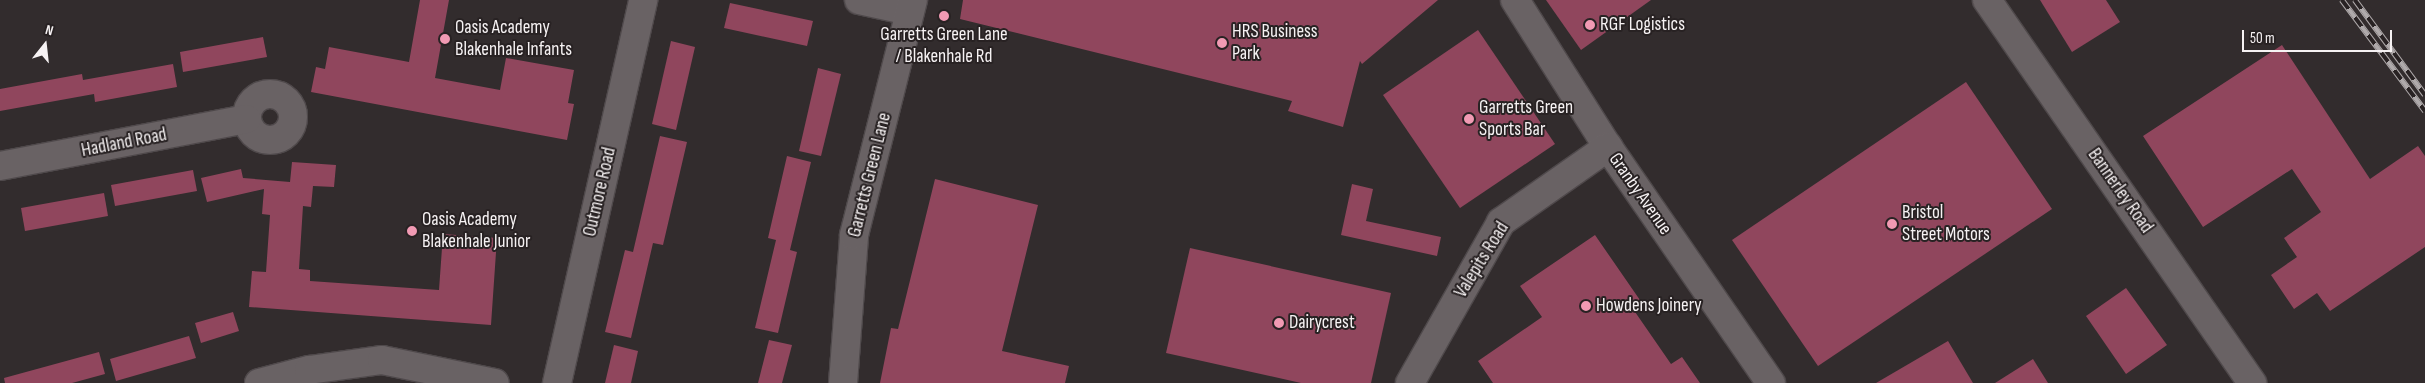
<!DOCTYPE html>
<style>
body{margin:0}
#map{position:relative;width:2425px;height:383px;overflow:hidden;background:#322c2d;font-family:"Sofia Sans Condensed",sans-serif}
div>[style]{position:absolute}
.building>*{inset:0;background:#90465d}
.roads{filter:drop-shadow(1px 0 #4f494b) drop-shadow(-1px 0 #4f494b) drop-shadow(0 1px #4f494b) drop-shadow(0 -1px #4f494b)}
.minor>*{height:28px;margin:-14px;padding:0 14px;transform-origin:14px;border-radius:14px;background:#696264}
.minor>.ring{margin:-14px;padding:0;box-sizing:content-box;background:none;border:28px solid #696264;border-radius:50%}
.rail>*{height:5.5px;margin-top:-2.75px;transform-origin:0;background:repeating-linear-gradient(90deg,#282223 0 11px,#afaaab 0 22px);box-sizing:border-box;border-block:1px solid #afaaab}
.dots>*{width:14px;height:14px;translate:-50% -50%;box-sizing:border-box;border:2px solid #282223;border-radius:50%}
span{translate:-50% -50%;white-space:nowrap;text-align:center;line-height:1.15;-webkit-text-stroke:4px #282223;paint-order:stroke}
.poi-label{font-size:19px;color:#f6f2f3}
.left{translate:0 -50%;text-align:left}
.street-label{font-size:19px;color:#f6f2f3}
.north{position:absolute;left:20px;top:20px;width:50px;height:50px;-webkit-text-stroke:4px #282223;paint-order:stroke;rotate:16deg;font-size:14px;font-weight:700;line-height:20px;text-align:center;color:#f6f2f3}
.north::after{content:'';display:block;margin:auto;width:18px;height:22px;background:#f6f2f3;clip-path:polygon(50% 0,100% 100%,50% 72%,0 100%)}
.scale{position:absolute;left:2242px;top:30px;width:150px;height:22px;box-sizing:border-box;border:2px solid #f6f2f3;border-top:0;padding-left:6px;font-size:15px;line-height:18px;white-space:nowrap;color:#f6f2f3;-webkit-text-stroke:4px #282223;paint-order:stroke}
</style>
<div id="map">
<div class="building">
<div style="clip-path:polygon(420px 0,449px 0,435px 78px,500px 90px,506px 58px,574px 70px,568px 103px,574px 104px,567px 140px,311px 92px,316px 67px,325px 69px,329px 47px,409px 62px)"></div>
<div style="clip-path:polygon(963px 0,1438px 0,1362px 64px,1360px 61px,1343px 127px,1288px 111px,1292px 101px,960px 19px)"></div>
<div style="clip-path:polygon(1546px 0,1651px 0,1581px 50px)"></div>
<div style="clip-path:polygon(2040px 0,2106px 0,2120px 22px,2072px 52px)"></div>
<div style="clip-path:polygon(730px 3px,813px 21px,807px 46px,724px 28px)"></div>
<div style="clip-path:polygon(1478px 30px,1555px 144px,1460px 208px,1383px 95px)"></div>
<div style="clip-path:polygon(263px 37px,267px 57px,183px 72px,180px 52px)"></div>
<div style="clip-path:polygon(671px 41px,695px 47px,676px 130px,652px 124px)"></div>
<div style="clip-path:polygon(2282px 45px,2370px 179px,2418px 146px,2425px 156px,2425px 247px,2330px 311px,2317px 293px,2294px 309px,2271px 275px,2297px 257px,2284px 238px,2321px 212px,2292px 169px,2203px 227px,2143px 136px)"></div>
<div style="clip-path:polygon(173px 64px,177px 87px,95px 102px,94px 94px,0 111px,0 89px,82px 74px,83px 80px)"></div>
<div style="clip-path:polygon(818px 68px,841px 74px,821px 156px,799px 151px)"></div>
<div style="clip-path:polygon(1966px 82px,2052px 209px,1818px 366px,1732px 240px)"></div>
<div style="clip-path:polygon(660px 136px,687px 142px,663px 245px,653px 243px,631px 338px,605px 332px,625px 250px,633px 252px)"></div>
<div style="clip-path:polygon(787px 156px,811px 162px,790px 250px,797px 252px,778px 333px,755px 328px,776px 240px,768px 238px)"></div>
<div style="clip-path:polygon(292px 162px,336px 165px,334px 187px,313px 186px,311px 207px,303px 206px,299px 269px,310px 270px,310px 281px,439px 290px,443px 234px,497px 238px,491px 325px,249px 307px,252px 271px,266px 272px,270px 215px,262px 214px,264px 189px,207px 202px,201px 178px,241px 169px,243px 178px,290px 182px)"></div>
<div style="clip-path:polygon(193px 170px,197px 191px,115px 206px,111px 185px)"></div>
<div style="clip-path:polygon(935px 179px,1038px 205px,1002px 351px,1069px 366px,1065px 383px,880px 383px,891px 328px,898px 329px)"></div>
<div style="clip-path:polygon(1352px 184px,1373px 189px,1366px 221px,1441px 237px,1437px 256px,1341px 235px)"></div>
<div style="clip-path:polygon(104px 193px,108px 216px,25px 231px,21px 208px)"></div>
<div style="clip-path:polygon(1595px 235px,1642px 303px,1633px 309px,1671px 364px,1682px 357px,1700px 383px,1493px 383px,1478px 361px,1542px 317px,1520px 286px)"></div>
<div style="clip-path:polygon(1190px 248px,1391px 293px,1371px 383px,1301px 383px,1166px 353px)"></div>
<div style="clip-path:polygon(2126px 288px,2167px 345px,2126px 374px,2086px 316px)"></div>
<div style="clip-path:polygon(233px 312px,239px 331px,201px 343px,195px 323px)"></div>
<div style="clip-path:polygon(189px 336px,196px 358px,116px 381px,110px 359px)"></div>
<div style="clip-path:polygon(769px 340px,792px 345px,782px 383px,758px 383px)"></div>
<div style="clip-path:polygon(1948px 341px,1973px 383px,1876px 383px)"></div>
<div style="clip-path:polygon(614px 345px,638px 351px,631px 383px,605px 383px)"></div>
<div style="clip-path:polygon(99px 352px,105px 374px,72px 383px,5px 383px,4px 378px)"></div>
<div style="clip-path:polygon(2033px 359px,2048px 383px,1995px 383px)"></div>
</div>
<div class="roads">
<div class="minor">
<div style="left:859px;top:0;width:52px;rotate:12.2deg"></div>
<div style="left:1515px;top:0;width:174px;rotate:57.7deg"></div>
<div style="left:1608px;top:147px;width:287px;rotate:55.4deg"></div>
<div style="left:1987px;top:0;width:466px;rotate:55.3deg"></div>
<div class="ring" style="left:247px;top:94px;width:18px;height:18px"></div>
<div style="left:0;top:166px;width:251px;rotate:-10.8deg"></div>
<div style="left:259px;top:383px;width:52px;rotate:-14.6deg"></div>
<div style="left:309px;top:370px;width:74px;rotate:-7.8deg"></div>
<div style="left:382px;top:360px;width:115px;rotate:11.5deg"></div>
<div style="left:557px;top:383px;width:393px;rotate:-77.3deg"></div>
<div style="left:843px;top:383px;width:148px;rotate:-85.7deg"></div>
<div style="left:854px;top:235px;width:242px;rotate:-75.9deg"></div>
<div style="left:1410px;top:383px;width:185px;rotate:-60.5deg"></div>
<div style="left:1501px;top:222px;width:131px;rotate:-35deg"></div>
</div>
</div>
<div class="rail">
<div style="left:2342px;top:0;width:139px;rotate:53.2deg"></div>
<div style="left:2355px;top:0;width:118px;rotate:53.6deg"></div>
</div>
<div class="dots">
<div style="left:944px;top:16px;background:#f19ab3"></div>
<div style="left:1590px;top:25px;background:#f19ab3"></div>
<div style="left:445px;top:39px;background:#f19ab3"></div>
<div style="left:1222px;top:43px;background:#f19ab3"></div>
<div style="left:1469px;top:119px;background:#f19ab3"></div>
<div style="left:1892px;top:224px;background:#f19ab3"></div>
<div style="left:412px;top:231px;background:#f19ab3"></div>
<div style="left:1586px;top:306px;background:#f19ab3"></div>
<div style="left:1279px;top:323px;background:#f19ab3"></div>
</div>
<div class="poi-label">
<span class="left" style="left:1600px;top:25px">RGF Logistics</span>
<span class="left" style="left:455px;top:39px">Oasis Academy<br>Blakenhale Infants</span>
<span class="left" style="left:1232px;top:43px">HRS Business<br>Park</span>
<span style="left:944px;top:46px">Garretts Green Lane<br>/ Blakenhale Rd</span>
<span class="left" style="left:1479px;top:119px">Garretts Green<br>Sports Bar</span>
<span class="left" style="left:1902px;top:224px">Bristol<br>Street Motors</span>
<span class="left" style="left:422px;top:231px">Oasis Academy<br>Blakenhale Junior</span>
<span class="left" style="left:1596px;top:306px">Howdens Joinery</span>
<span class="left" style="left:1289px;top:323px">Dairycrest</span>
</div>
<div class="street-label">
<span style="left:124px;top:143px;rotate:-11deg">Hadland Road</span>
<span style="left:870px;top:175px;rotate:-76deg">Garretts Green Lane</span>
<span style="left:2120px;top:191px;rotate:55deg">Bannerley Road</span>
<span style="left:600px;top:192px;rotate:-77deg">Outmore Road</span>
<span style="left:1640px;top:194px;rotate:55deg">Granby Avenue</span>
<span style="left:1482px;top:260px;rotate:-58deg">Valepits Road</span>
</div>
<div class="north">N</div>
<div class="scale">50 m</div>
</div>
